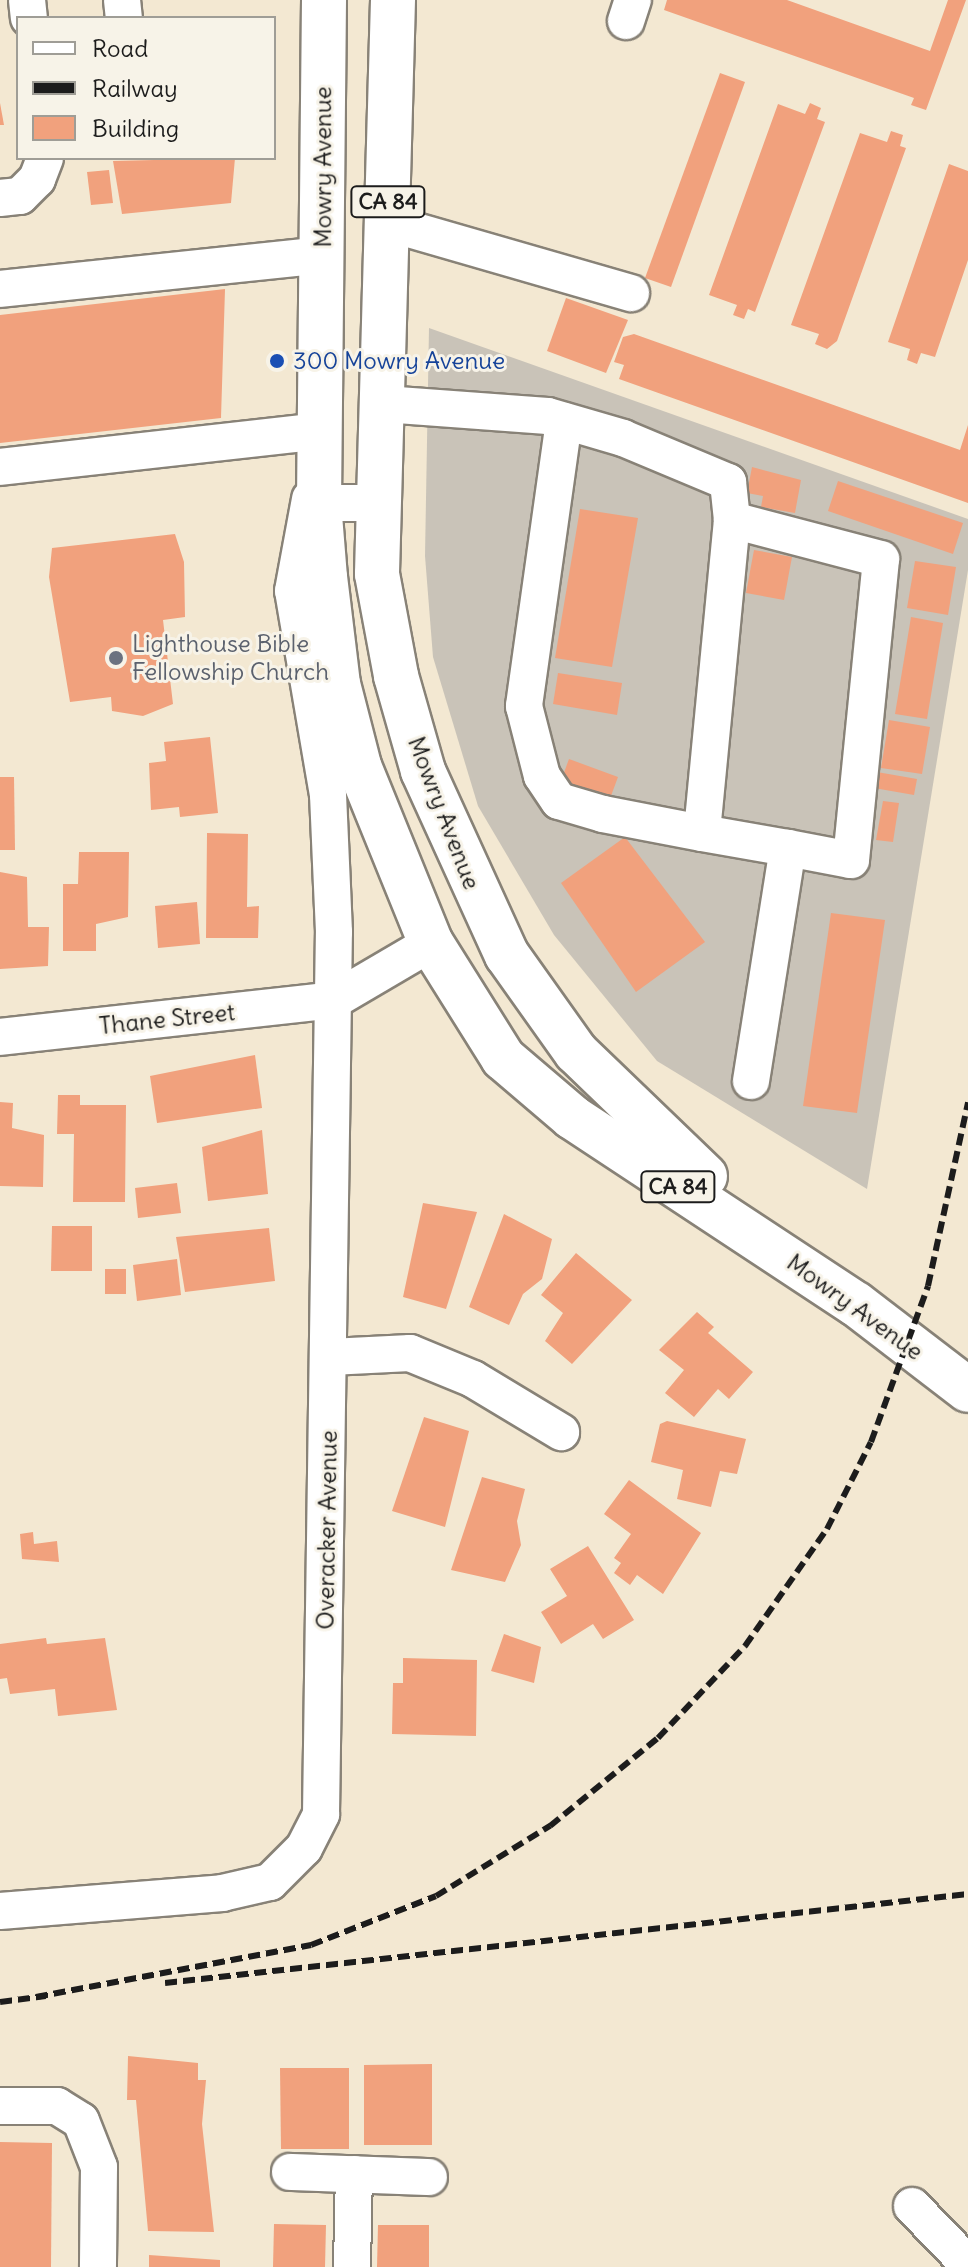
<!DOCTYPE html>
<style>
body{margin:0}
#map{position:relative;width:968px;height:2267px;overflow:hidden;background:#f3e8d2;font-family:Delius,sans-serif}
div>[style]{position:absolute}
.industrial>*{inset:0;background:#c9c3b8}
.building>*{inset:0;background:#f1a17d}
.roads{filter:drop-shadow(2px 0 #888277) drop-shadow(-2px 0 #888277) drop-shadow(0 2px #888277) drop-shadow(0 -2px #888277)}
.minor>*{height:36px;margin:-18px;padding:0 18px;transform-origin:18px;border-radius:18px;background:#fff}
.major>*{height:44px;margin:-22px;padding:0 22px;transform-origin:22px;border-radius:22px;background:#fff}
.rail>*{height:6px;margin-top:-3px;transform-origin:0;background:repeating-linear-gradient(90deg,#1c1c1c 0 12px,transparent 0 18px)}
.dots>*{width:22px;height:22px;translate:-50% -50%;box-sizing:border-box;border:4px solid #f7f3e8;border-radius:50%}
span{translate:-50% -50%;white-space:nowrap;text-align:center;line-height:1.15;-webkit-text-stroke:6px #f7f3e8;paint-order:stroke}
.shield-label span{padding:2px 6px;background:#f7f3e8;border:2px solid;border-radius:6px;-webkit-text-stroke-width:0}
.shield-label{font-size:22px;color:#1c1c1c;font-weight:700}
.street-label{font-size:24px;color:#1c1c1c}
.transit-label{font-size:24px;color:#164399}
.left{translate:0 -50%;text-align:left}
.worship-label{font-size:24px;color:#5b616d}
.legend{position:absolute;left:16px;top:16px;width:260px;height:144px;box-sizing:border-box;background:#f7f3e8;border:2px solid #9f9d96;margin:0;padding:10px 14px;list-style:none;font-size:24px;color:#1c1c1c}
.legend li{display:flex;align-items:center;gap:16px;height:40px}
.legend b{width:40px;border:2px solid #9f9d96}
</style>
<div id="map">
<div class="industrial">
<div style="clip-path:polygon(429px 328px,968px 519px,968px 570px,867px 1189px,657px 1061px,554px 935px,478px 806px,433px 657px,425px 556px)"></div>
</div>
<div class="building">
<div style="clip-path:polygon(667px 0,787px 0,930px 51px,948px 0,966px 0,926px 110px,911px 105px,914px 98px,664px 10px)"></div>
<div style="clip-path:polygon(720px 73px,745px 82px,671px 287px,645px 278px)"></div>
<div style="clip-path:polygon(0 103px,4px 125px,0 125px)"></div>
<div style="clip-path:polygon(810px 103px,821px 108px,817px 119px,825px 122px,755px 312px,748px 309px,744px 319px,733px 315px,737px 305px,709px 295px,778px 104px,805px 114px)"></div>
<div style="clip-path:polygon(891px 131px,903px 135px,900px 146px,906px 148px,837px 341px,827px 349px,815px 344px,819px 334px,791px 325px,860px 133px,887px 142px)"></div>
<div style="clip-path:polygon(235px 158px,231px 203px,122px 214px,113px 161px)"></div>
<div style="clip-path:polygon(949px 164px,968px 171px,968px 260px,935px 357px,921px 353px,917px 364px,907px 360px,910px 349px,888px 342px)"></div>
<div style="clip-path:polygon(109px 170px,113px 203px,91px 205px,87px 172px)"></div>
<div style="clip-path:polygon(225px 289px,221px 418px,0 443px,0 315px)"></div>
<div style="clip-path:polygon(566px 298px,628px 320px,606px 373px,547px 351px)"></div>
<div style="clip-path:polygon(634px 334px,960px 450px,968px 425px,968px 503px,619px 379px,624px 365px,614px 362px,623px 337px)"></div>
<div style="clip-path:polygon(752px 467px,801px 480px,795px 513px,761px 507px,763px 496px,747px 493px)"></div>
<div style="clip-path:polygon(838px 481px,963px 523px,953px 554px,828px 511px)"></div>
<div style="clip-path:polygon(580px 509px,638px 518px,612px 667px,555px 658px)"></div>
<div style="clip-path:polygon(175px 534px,184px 562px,185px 617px,163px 620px,173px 704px,143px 716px,112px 711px,111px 697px,70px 702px,49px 577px,52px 548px)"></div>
<div style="clip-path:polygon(754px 550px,792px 557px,784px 600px,746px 593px)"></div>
<div style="clip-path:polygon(915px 561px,956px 567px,948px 615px,907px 608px)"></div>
<div style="clip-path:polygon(911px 617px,943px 623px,927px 719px,895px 714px)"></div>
<div style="clip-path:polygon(558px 673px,622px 683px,617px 715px,553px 704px)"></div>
<div style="clip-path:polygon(889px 720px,930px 727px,922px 774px,881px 768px)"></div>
<div style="clip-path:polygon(210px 737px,218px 813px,180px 817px,179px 807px,151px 810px,149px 763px,166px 761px,164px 742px)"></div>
<div style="clip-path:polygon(569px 759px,618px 777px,608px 804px,559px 786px)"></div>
<div style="clip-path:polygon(877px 772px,917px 779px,914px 795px,874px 788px)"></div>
<div style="clip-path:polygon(0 777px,14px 777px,15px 850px,0 850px)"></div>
<div style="clip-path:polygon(883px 801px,899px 803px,893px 842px,876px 840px)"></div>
<div style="clip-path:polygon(207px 833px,248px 834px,247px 907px,259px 906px,258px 938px,206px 938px)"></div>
<div style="clip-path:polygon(625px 837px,705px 942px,636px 992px,561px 883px)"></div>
<div style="clip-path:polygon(79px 852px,129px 852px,128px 917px,96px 924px,96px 951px,63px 951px,63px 884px,78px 884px)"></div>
<div style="clip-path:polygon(0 872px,27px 877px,28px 927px,49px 927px,48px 966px,0 969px)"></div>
<div style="clip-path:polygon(197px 902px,200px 944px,158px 948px,155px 906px)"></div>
<div style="clip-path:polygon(831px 913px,885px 920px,857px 1113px,803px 1106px)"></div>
<div style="clip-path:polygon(255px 1055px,262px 1108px,157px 1123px,150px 1076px)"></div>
<div style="clip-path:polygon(58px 1095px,80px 1095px,80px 1105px,126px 1105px,125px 1202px,73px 1202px,74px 1134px,57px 1134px)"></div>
<div style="clip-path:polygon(0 1102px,13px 1103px,12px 1128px,44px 1135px,43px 1187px,0 1186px)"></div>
<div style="clip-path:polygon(262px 1130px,268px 1194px,208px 1201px,202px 1147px)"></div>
<div style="clip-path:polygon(177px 1183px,181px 1213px,138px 1218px,135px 1188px)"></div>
<div style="clip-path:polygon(423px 1203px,477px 1212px,446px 1309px,403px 1297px)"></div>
<div style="clip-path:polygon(504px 1214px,552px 1239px,542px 1279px,523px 1294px,509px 1325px,469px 1307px)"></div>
<div style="clip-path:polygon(52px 1226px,92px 1226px,92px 1271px,51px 1271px)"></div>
<div style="clip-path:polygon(269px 1228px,275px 1281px,185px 1292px,176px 1237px)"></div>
<div style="clip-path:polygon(576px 1253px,632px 1300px,572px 1364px,545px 1341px,563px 1313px,541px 1295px)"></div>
<div style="clip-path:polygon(177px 1259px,181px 1295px,137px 1301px,133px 1265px)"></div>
<div style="clip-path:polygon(105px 1269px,126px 1269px,126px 1294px,105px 1294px)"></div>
<div style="clip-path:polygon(697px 1312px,714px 1327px,708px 1333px,753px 1372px,729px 1399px,718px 1389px,694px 1417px,665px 1393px,684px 1370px,659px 1350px)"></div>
<div style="clip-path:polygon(424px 1417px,469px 1431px,445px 1527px,392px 1511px)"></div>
<div style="clip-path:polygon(667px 1421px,746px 1439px,737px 1474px,720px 1471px,711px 1507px,677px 1499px,683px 1470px,651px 1462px,660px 1424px)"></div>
<div style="clip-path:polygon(482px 1477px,525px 1489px,517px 1521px,521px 1545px,505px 1582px,451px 1570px)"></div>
<div style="clip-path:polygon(629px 1480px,701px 1533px,663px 1594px,637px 1575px,630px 1585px,614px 1573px,621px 1563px,614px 1558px,631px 1534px,604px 1514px)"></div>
<div style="clip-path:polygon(33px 1532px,34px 1544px,57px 1541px,59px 1562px,22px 1559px,20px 1534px)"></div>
<div style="clip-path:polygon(588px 1546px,634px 1620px,603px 1639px,593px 1624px,561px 1644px,541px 1612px,567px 1596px,550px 1569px)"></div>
<div style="clip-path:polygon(504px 1634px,541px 1647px,534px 1683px,491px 1671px)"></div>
<div style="clip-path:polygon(46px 1638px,47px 1644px,105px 1638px,117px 1710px,58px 1716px,55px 1689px,10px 1694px,7px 1678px,0 1679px,0 1644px)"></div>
<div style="clip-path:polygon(403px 1658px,477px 1660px,476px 1736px,392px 1734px,393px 1683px,403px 1683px)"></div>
<div style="clip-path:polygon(128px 2056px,198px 2063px,198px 2080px,206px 2080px,202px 2124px,214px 2232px,148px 2231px,136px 2100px,127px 2100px)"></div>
<div style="clip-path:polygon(432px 2064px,432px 2145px,364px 2145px,364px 2065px)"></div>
<div style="clip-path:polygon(280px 2068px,349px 2068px,349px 2149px,281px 2149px)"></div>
<div style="clip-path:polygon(0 2142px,52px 2143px,51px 2267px,0 2267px)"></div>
<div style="clip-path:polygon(274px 2224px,326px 2225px,325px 2267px,273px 2267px)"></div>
<div style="clip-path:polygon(378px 2225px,429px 2225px,429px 2267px,377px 2267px)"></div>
<div style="clip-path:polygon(149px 2255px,220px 2260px,220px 2267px,149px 2267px)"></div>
</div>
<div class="roads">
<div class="minor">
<div style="left:27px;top:0;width:18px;rotate:84deg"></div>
<div style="left:122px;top:0;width:18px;rotate:84deg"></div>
<div style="left:626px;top:21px;width:22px;rotate:-72deg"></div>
<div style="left:0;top:198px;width:20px;rotate:-6deg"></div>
<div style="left:20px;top:196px;width:24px;rotate:-45deg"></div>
<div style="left:37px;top:179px;width:22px;rotate:-69deg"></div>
<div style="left:388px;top:223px;width:253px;rotate:16.1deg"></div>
<div style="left:0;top:289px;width:324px;rotate:-6deg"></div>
<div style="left:384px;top:404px;width:164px;rotate:4.2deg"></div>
<div style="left:548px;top:416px;width:78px;rotate:16.3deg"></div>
<div style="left:623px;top:438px;width:114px;rotate:22.7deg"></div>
<div style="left:728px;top:482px;width:38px;rotate:84deg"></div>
<div style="left:564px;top:421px;width:288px;rotate:98deg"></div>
<div style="left:524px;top:706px;width:72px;rotate:75.6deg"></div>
<div style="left:542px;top:776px;width:30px;rotate:56deg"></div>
<div style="left:559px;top:801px;width:46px;rotate:16.5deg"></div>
<div style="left:603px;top:814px;width:101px;rotate:10.9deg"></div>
<div style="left:702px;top:833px;width:87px;rotate:9.9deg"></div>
<div style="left:788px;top:848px;width:64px;rotate:10.8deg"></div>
<div style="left:851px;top:860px;width:302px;rotate:-84.3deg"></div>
<div style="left:881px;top:559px;width:154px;rotate:-165.3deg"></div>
<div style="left:732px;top:520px;width:314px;rotate:95.5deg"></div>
<div style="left:0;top:467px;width:323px;rotate:-6.4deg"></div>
<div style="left:319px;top:503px;width:61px"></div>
<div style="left:0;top:1037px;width:336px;rotate:-6.3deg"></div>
<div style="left:334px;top:1000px;width:113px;rotate:-30.4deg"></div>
<div style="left:751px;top:1081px;width:236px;rotate:-81deg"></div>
<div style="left:330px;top:1357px;width:80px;rotate:-2.9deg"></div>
<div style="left:410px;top:1353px;width:68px;rotate:22.4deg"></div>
<div style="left:473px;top:1379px;width:103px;rotate:31.1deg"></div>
<div style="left:0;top:1911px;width:223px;rotate:-4.6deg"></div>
<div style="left:222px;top:1893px;width:49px;rotate:-12.9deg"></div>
<div style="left:270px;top:1882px;width:48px;rotate:-45deg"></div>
<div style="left:304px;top:1848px;width:38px;rotate:-63deg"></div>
<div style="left:321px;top:1814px;width:882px;rotate:-89.16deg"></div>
<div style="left:334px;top:932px;width:137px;rotate:-92.5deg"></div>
<div style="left:328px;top:795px;width:207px;rotate:-99.7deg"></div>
<div style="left:293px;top:591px;width:94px;rotate:-79.5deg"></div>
<div style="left:0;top:2106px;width:57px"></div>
<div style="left:57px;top:2106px;width:28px;rotate:32deg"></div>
<div style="left:81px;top:2121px;width:49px;rotate:68.6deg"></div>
<div style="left:99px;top:2167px;width:100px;rotate:90.6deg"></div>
<div style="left:290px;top:2172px;width:139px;rotate:2.1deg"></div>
<div style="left:912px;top:2206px;width:81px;rotate:46deg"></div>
<div style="left:352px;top:2267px;width:93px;rotate:-88.8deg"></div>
</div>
<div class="major">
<div style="left:324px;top:0;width:503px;rotate:90.57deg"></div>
<div style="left:319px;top:503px;width:74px;rotate:85.4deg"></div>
<div style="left:325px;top:577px;width:108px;rotate:83.1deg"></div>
<div style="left:338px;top:684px;width:85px;rotate:75.6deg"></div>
<div style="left:359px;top:766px;width:191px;rotate:67.9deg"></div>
<div style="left:431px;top:943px;width:136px;rotate:57.9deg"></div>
<div style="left:503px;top:1058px;width:91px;rotate:40.5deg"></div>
<div style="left:572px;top:1117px;width:340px;rotate:33.4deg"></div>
<div style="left:856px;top:1304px;width:141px;rotate:37.5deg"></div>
<div style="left:393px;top:0;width:574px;rotate:91.6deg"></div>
<div style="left:377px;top:574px;width:104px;rotate:79.4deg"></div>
<div style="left:396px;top:676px;width:99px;rotate:74.1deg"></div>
<div style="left:423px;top:771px;width:202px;rotate:65.5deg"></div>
<div style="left:507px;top:955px;width:119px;rotate:54.6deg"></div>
<div style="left:576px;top:1052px;width:179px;rotate:43.9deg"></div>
</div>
</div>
<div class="rail">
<div style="left:165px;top:1983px;width:808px;rotate:-6.32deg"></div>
<div style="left:36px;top:1997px;width:280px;rotate:-10.7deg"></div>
<div style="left:311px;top:1945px;width:134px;rotate:-21.4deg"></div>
<div style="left:436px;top:1896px;width:134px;rotate:-31.6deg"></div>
<div style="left:550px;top:1826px;width:139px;rotate:-39.2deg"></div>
<div style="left:658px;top:1738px;width:127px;rotate:-46.6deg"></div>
<div style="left:745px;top:1646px;width:143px;rotate:-55deg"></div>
<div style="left:827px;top:1529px;width:97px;rotate:-63.2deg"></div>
<div style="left:871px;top:1442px;width:166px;rotate:-69.9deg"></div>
<div style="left:928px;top:1286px;width:188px;rotate:-77.7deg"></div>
<div style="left:0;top:2002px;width:46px;rotate:-7.4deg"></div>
</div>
<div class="dots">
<div style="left:277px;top:361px;background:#1a4fb4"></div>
<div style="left:116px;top:658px;background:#6b7280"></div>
</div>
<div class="shield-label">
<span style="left:388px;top:202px">CA 84</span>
<span style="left:678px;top:1187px">CA 84</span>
</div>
<div class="street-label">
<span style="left:323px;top:167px;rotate:-90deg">Mowry Avenue</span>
<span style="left:444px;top:813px;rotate:69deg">Mowry Avenue</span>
<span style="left:167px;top:1019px;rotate:-6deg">Thane Street</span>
<span style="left:855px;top:1307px;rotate:36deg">Mowry Avenue</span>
<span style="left:327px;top:1530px;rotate:-89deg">Overacker Avenue</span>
</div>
<div class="transit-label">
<span class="left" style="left:293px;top:361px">300 Mowry Avenue</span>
</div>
<div class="worship-label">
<span class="left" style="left:132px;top:658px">Lighthouse Bible<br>Fellowship Church</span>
</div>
<ul class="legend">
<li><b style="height:10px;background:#fff"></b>Road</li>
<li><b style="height:10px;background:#1c1c1c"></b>Railway</li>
<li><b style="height:22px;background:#f1a17d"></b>Building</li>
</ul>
</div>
